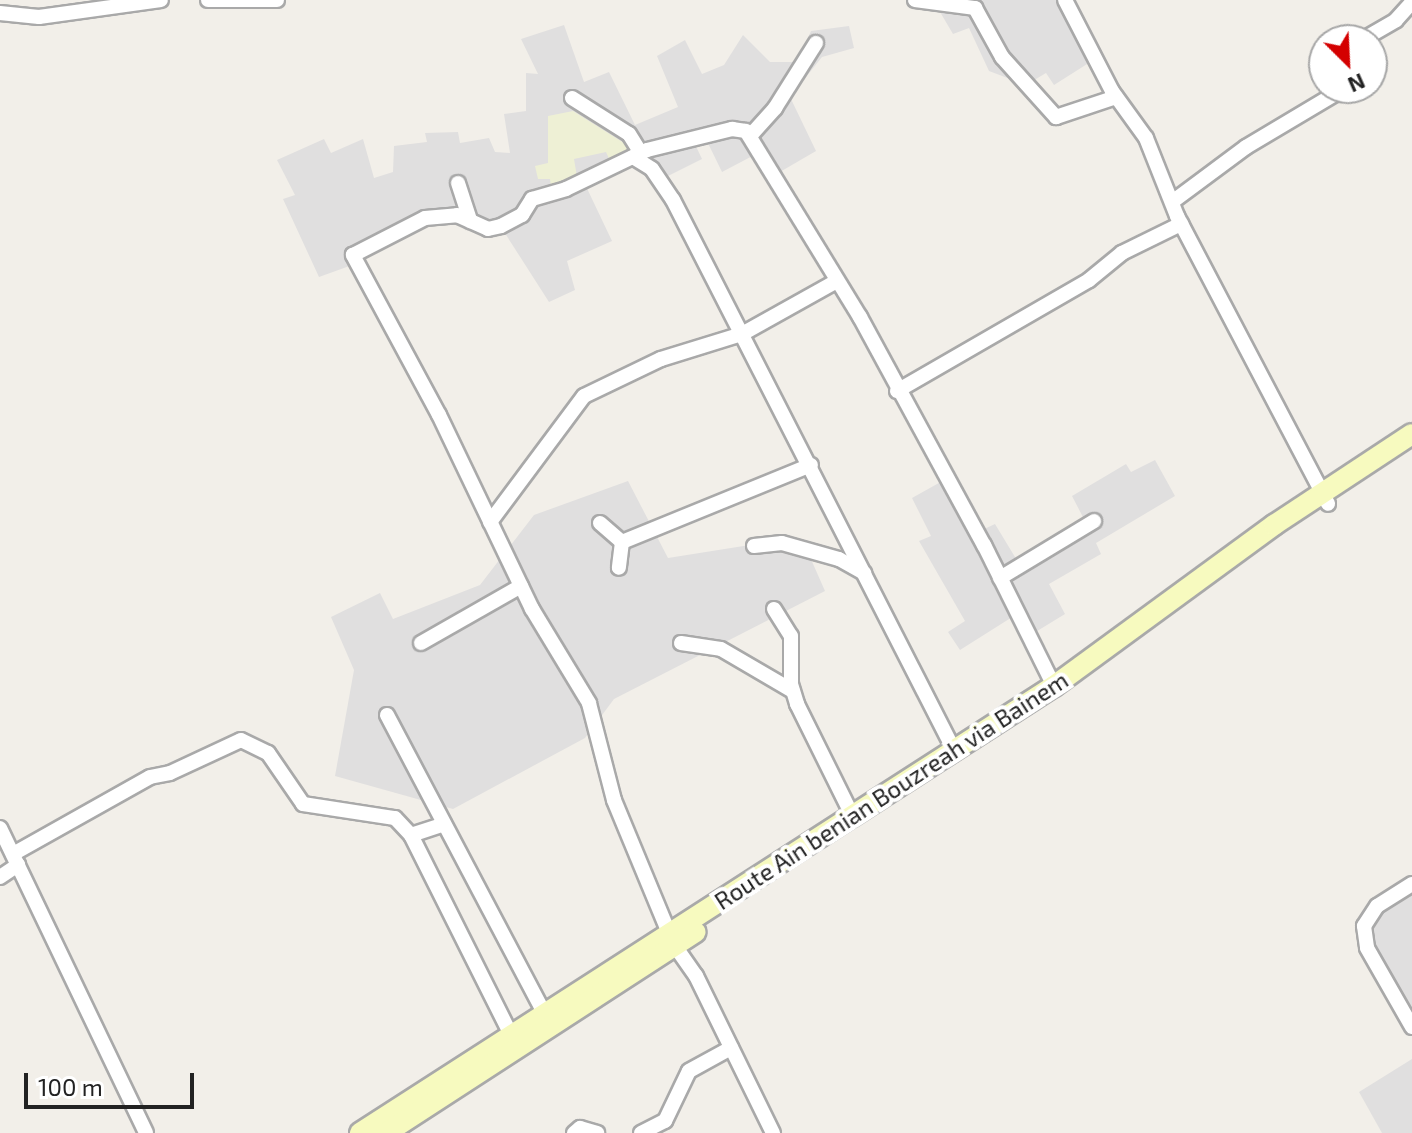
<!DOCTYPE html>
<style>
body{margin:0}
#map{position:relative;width:1412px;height:1133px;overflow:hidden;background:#f2efe9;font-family:"Exo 2",sans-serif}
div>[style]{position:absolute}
.residential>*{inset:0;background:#e0dfdf}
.farmland>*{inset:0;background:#eef0d5}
.roads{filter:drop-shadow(2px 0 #a9a9a9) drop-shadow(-2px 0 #a9a9a9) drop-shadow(0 2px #a9a9a9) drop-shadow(0 -2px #a9a9a9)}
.minor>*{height:14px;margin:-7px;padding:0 7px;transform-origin:7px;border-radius:7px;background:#fff}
.secondary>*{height:20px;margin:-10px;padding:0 10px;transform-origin:10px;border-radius:10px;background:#f7fabf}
span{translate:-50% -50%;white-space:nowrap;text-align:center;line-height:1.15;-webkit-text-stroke:8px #fff;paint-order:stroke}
.street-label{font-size:24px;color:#222}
.north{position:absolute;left:1308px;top:24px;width:80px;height:80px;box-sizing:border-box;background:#fff;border:2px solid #a7a7a7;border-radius:50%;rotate:156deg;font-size:22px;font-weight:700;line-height:32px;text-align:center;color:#222}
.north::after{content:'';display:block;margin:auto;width:28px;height:36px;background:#d40000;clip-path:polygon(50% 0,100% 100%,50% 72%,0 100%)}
.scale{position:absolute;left:24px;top:1073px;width:170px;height:36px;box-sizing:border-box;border:4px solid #222;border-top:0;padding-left:10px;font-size:24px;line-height:28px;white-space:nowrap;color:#222;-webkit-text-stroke:6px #fff;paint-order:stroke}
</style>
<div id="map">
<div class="residential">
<div style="clip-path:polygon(933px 0,1065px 0,1095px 59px,1054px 85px,1046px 73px,1026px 85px,989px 71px,969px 28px,953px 34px)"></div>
<div style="clip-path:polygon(564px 25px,584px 82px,609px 72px,635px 125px,678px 107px,657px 56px,685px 40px,702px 74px,724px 65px,743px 35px,770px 62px,798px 62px,811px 31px,849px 26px,854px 48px,822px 57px,790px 97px,816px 151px,773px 176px,760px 152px,722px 172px,704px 135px,692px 138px,702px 159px,660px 180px,640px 160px,583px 180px,612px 241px,567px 261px,575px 290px,549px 302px,501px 227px,445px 215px,358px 249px,355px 264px,319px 277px,283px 199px,295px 195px,277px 160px,324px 139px,331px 153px,363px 139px,374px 178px,393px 172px,394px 146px,427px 142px,425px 133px,458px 132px,460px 143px,489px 138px,495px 152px,510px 153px,504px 114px,526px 111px,526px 73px,538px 74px,521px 39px)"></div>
<div style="clip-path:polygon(1155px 460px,1175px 496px,1096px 543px,1101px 554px,1049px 584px,1065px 614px,1029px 636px,1017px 614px,960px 650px,948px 632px,965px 621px,919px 541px,931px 536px,912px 498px,946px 479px,978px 532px,995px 524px,1018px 562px,1085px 521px,1072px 496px,1126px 464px,1131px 472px)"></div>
<div style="clip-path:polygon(628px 481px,668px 558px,769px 542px,810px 557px,825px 591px,614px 699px,585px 738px,453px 809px,335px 776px,354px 670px,331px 617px,380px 593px,393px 619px,480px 585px,534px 515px)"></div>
<div style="clip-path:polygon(1412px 884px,1412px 1027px,1367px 948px,1369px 915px)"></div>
<div style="clip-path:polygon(1412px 1059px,1412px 1133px,1382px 1133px,1359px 1092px)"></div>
</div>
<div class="farmland">
<div style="clip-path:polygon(573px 111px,624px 143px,629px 153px,611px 163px,606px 152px,574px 159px,577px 177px,551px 187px,550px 179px,538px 179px,535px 166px,548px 163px,548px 116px)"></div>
</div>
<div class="roads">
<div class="minor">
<div style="left:208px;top:0;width:69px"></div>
<div style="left:915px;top:0;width:61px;rotate:7.6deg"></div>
<div style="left:975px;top:8px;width:56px;rotate:61.1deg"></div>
<div style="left:1002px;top:57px;width:81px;rotate:48deg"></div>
<div style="left:1056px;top:117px;width:63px;rotate:-18.4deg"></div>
<div style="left:1065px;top:0;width:102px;rotate:62.7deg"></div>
<div style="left:1112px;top:91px;width:58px;rotate:54.1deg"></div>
<div style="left:1146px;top:138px;width:84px;rotate:68.3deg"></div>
<div style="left:1177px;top:216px;width:325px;rotate:62.3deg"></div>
<div style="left:0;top:13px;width:39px;rotate:6deg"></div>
<div style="left:39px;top:17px;width:123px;rotate:-7.9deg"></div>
<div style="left:1362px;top:40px;width:39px;rotate:-30deg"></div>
<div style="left:1396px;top:20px;width:24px;rotate:-48deg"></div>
<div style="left:572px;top:98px;width:67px;rotate:32.3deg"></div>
<div style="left:629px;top:134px;width:22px;rotate:58deg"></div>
<div style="left:750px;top:136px;width:38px;rotate:-48deg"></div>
<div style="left:775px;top:108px;width:77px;rotate:-57.8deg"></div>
<div style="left:633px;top:157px;width:22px;rotate:32deg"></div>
<div style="left:652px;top:169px;width:37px;rotate:56deg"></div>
<div style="left:673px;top:200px;width:618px;rotate:62.94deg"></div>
<div style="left:458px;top:183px;width:40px;rotate:72deg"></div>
<div style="left:1172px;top:202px;width:92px;rotate:-36.6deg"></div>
<div style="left:1246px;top:147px;width:115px;rotate:-30.8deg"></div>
<div style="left:897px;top:391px;width:222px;rotate:-30deg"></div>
<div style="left:1089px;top:280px;width:43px;rotate:-39.3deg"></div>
<div style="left:1122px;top:253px;width:66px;rotate:-26.2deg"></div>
<div style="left:490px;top:522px;width:157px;rotate:-53.3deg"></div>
<div style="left:584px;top:396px;width:85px;rotate:-25.7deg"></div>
<div style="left:661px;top:359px;width:85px;rotate:-17.2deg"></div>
<div style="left:742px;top:334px;width:107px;rotate:-29.2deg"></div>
<div style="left:600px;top:523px;width:29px;rotate:41deg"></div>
<div style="left:622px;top:542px;width:26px;rotate:97deg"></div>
<div style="left:622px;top:542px;width:204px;rotate:-22.2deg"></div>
<div style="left:754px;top:546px;width:28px;rotate:-6deg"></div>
<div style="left:782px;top:543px;width:59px;rotate:15.7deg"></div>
<div style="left:839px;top:559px;width:29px;rotate:29deg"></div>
<div style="left:1000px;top:578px;width:110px;rotate:-31.2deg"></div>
<div style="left:774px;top:609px;width:32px;rotate:58deg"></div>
<div style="left:791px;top:636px;width:48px;rotate:90deg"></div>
<div style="left:791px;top:684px;width:21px;rotate:73deg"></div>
<div style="left:797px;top:704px;width:124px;rotate:63.6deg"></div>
<div style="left:421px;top:643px;width:115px;rotate:-29.7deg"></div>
<div style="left:681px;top:643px;width:40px;rotate:8.5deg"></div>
<div style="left:721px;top:649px;width:83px;rotate:30.3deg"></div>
<div style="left:387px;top:715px;width:337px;rotate:62.2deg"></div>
<div style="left:0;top:828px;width:338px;rotate:64.4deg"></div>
<div style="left:411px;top:835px;width:224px;rotate:63.4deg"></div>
<div style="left:13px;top:854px;width:157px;rotate:-29.3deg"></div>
<div style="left:150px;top:777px;width:20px;rotate:-11deg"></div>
<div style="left:170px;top:773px;width:78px;rotate:-24.9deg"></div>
<div style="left:241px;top:740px;width:30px;rotate:26deg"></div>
<div style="left:268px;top:753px;width:62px;rotate:55.5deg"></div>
<div style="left:303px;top:804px;width:93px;rotate:8.7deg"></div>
<div style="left:395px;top:818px;width:23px;rotate:47deg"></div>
<div style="left:411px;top:835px;width:35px;rotate:-18deg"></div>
<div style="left:0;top:877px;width:22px;rotate:-34deg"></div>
<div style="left:1412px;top:884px;width:41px;rotate:147.8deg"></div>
<div style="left:1377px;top:906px;width:24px;rotate:123deg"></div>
<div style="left:1364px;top:926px;width:22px;rotate:82deg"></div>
<div style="left:1367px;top:948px;width:91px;rotate:60.3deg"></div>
<div style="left:574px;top:1133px;width:8px;rotate:-40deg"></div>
<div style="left:580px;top:1128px;width:18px;rotate:16deg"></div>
<div style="left:641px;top:1133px;width:27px;rotate:-27deg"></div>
<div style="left:665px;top:1121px;width:55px;rotate:-64.4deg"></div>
<div style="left:689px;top:1071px;width:48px;rotate:-28.7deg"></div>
<div style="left:773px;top:1133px;width:175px;rotate:-116.1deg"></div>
<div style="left:696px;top:976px;width:38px;rotate:-125deg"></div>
<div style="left:674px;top:945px;width:157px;rotate:-112.5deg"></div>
<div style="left:614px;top:800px;width:100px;rotate:-104.5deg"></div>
<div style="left:589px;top:703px;width:110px;rotate:-121.2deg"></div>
<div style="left:532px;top:609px;width:215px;rotate:-115.6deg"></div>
<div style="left:439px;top:415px;width:182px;rotate:-118.3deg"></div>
<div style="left:353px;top:255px;width:81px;rotate:-27.2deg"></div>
<div style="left:425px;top:218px;width:32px;rotate:-5deg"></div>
<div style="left:457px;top:215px;width:34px;rotate:24deg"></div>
<div style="left:488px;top:229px;width:13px;rotate:-13deg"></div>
<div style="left:501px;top:226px;width:24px;rotate:-28deg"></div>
<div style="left:522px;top:215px;width:19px;rotate:-58deg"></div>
<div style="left:532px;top:199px;width:35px;rotate:-16deg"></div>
<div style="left:566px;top:189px;width:90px;rotate:-25.7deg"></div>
<div style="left:647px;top:150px;width:88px;rotate:-13.9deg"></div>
<div style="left:732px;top:129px;width:14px;rotate:8deg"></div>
<div style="left:746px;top:131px;width:218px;rotate:58.5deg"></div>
<div style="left:860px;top:317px;width:260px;rotate:61.5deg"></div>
<div style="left:984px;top:545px;width:157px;rotate:63.6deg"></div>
</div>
<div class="secondary">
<div style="left:360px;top:1133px;width:825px;rotate:-32.79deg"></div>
<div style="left:1054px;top:686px;width:273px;rotate:-36.2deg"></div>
<div style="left:1274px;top:525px;width:165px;rotate:-33.4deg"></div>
<div style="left:386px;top:1133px;width:369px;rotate:-33deg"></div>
</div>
</div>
<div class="street-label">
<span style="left:891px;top:790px;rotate:-33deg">Route Ain benian Bouzreah via Bainem</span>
</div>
<div class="north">N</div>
<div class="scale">100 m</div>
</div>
